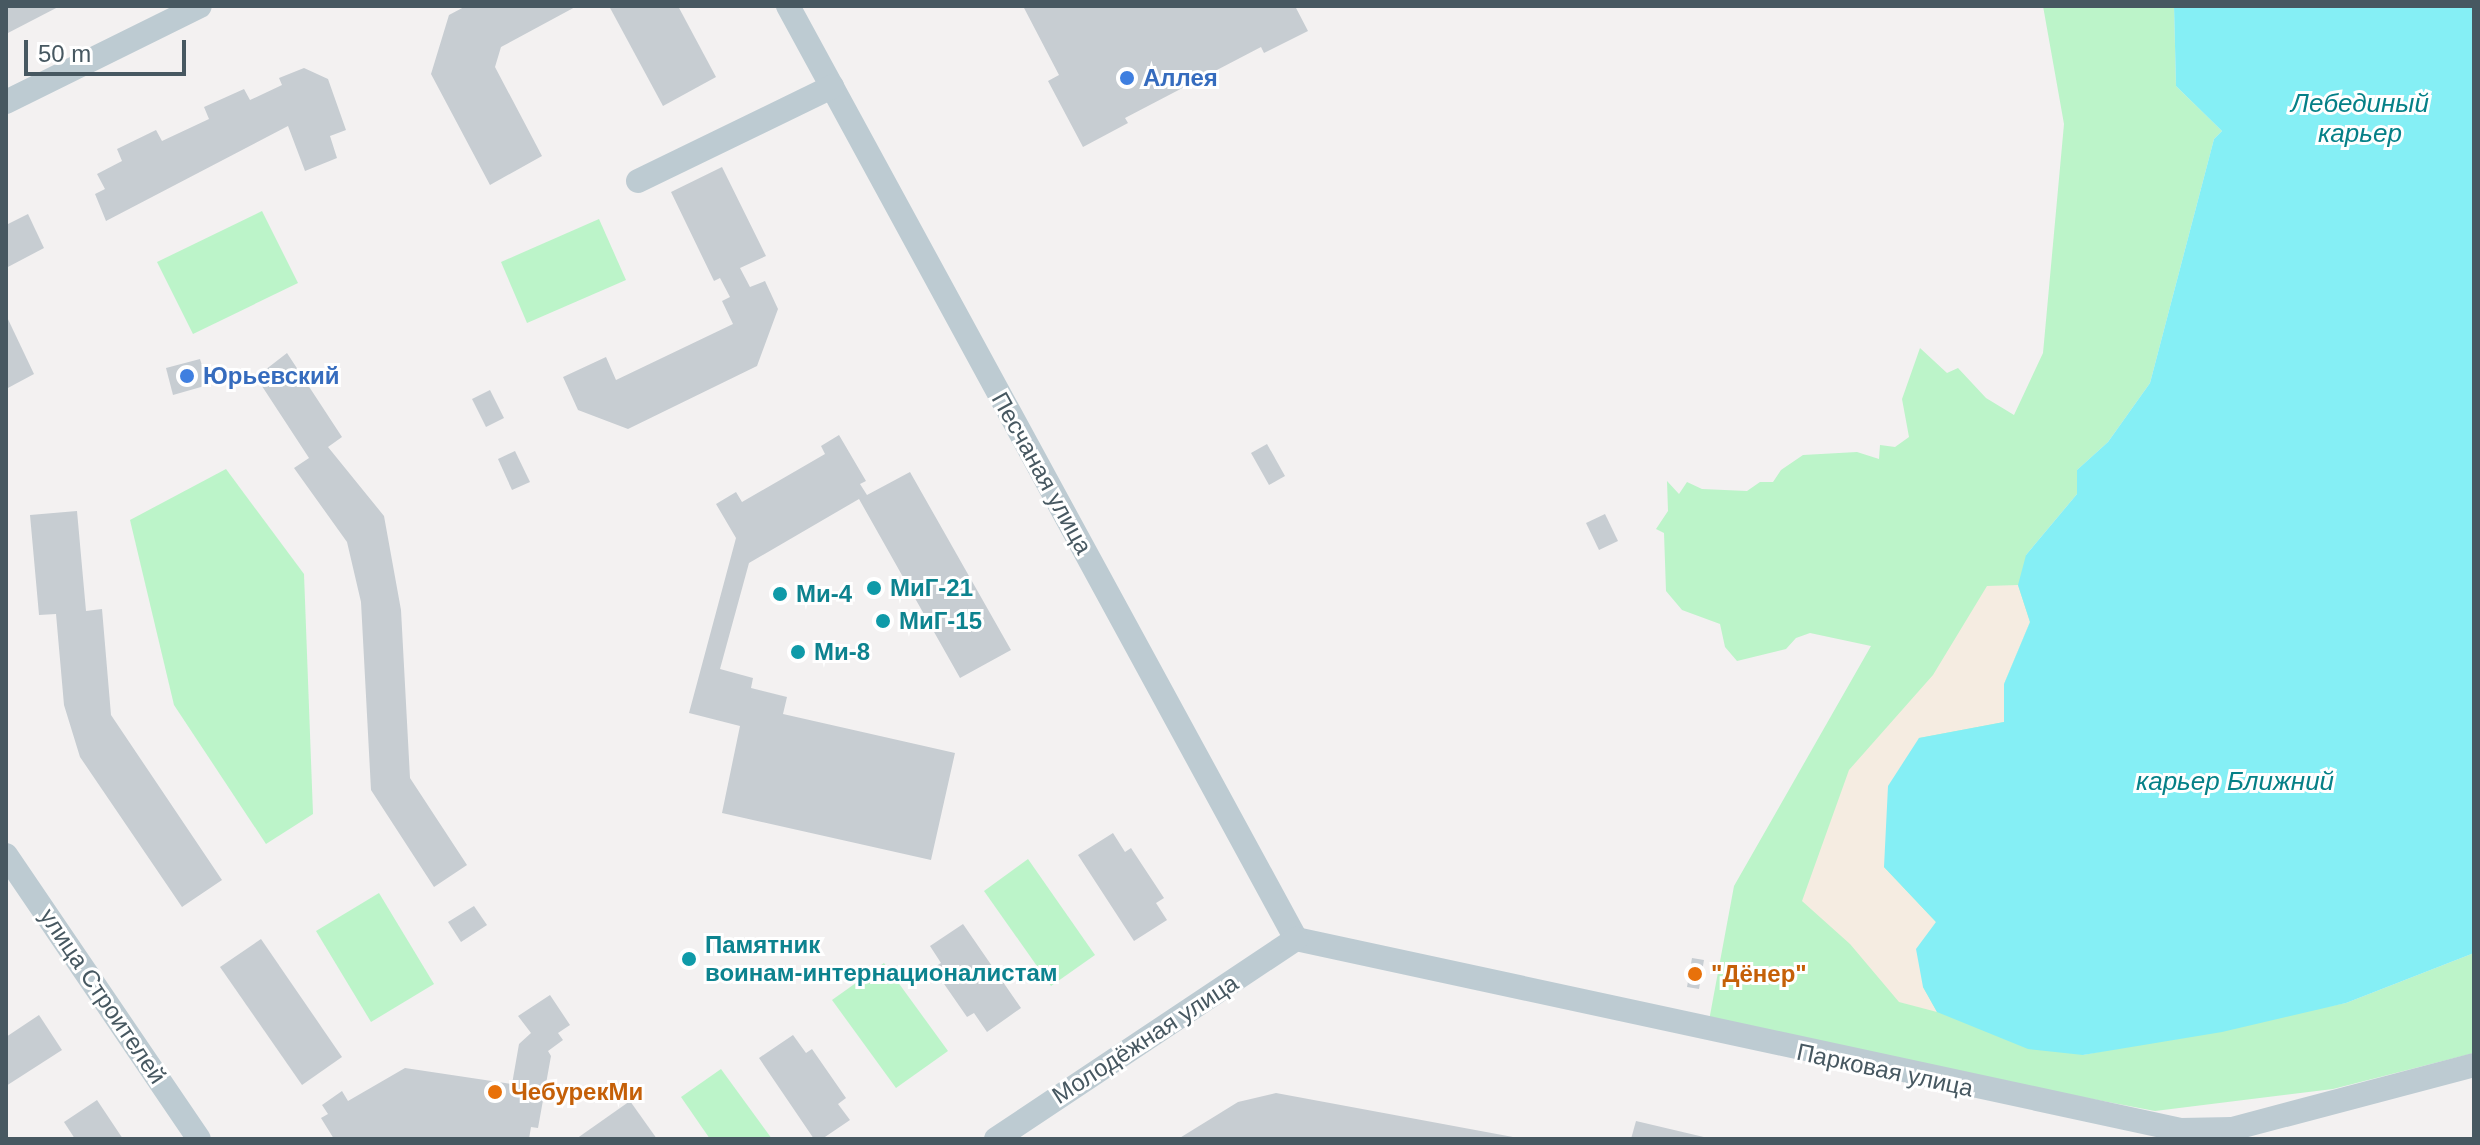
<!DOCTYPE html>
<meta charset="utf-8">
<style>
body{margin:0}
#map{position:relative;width:2480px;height:1145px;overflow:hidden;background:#f3f1f1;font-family:Arial,sans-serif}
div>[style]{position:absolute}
.green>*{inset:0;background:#bcf4c9}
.sand>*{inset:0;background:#f5ece1}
.water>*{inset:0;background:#85eff5}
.building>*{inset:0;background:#c7cdd2}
.minor>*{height:24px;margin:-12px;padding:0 12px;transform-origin:12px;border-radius:12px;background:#bdcbd2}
.dots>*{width:22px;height:22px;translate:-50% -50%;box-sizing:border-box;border:4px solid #fff;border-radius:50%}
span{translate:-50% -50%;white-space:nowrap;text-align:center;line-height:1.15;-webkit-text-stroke:6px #fff;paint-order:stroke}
.shop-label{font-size:24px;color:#366cbe;font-weight:700}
.left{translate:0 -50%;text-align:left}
.street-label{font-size:24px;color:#475861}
.culture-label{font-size:24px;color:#0d838f;font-weight:700}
.food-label{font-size:24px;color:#c56008;font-weight:700}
.water-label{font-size:26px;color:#058087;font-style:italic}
.frame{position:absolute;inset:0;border:8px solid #475861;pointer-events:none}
.scale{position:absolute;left:24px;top:40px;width:162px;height:36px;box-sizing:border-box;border:4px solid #475861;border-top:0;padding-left:10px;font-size:24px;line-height:28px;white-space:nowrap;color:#475861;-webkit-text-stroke:6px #fff;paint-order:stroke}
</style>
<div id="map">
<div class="green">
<div style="clip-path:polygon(2043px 6px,2174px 6px,2176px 86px,2222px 131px,2214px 139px,2150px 383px,2108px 442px,2077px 470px,2077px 494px,2026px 555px,2030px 622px,2004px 684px,2083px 1055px,2346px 1003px,2474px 953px,2474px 1053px,2333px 1089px,2155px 1111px,1708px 1026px,1734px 886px,1871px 646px,1810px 633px,1796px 638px,1786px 649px,1737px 661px,1725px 647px,1720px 624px,1682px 610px,1666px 591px,1664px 533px,1656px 529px,1668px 511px,1667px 481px,1679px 494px,1687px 482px,1702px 489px,1747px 491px,1760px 482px,1773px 482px,1781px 470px,1803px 455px,1857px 452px,1879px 459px,1880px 445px,1895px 447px,1909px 437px,1902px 399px,1920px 348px,1947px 373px,1958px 368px,1986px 398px,2014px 415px,2043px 353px,2064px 124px)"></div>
<div style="clip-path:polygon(262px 211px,298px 283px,193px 334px,157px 262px)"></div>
<div style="clip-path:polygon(599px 219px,626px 280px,527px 323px,501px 262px)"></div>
<div style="clip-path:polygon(226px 469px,304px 574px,313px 814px,266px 844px,174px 705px,130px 520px)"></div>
<div style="clip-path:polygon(1028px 859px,1095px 955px,1051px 986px,984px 891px)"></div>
<div style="clip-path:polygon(379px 893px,434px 984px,371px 1022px,316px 931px)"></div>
<div style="clip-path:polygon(884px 963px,948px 1051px,896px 1088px,832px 1000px)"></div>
<div style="clip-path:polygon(721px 1069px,772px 1139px,710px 1139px,681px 1097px)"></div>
</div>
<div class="sand">
<div style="clip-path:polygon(2018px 585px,2030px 622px,2004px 684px,2004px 722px,1919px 738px,1884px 867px,1936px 922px,1923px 987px,1937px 1012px,1899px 1002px,1850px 944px,1802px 901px,1849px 770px,1933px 675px,1987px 586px)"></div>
</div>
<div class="water">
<div style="clip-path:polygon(2174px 6px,2474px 6px,2474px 953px,2346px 1003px,2222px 1032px,2083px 1055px,2028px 1049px,1937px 1012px,1923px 987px,1916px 949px,1936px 922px,1884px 867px,1888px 786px,1919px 738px,2004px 722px,2004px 684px,2030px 622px,2018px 585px,2026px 555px,2077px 494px,2077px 470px,2108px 442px,2150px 383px,2214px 139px,2222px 131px,2176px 86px)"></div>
</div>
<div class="building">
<div style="clip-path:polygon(6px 6px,60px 6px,6px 34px)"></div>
<div style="clip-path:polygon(466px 6px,577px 6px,501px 47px,495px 67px,542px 156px,490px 185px,431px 74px,449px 15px)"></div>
<div style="clip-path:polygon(609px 6px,678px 6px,716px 77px,663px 106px)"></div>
<div style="clip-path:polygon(1023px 6px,1295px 6px,1308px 31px,1264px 53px,1261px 47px,1125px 118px,1128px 123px,1083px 147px,1048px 81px,1059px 75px)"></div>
<div style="clip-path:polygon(304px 68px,328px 79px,346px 130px,330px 136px,337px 158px,305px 171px,288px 126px,106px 221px,95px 194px,105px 189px,97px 174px,122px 161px,117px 149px,156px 130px,162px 141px,209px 119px,204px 107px,244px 89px,250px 100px,282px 85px,279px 78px)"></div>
<div style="clip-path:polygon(722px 167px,766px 256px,740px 268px,750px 287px,765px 281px,778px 309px,757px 366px,628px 429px,578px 410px,563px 377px,606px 357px,616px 380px,733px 324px,722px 301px,730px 297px,720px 278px,714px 281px,671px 192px)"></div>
<div style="clip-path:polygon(28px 214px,44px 248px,6px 268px,6px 225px)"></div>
<div style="clip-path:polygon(6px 315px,34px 374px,6px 389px)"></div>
<div style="clip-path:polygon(287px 353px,342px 437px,328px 447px,384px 516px,401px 610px,410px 778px,467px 865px,434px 887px,371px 790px,361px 602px,347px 542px,294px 468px,309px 458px,256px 377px)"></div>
<div style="clip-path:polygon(200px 359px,208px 385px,173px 395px,166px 368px)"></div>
<div style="clip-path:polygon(490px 390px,504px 418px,486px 427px,472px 399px)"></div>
<div style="clip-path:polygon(839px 435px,866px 481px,860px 484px,867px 495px,910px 472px,1011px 650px,960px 678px,859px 499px,749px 563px,720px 669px,753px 678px,751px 688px,787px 697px,783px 714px,955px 753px,931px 860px,722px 813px,740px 726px,689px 713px,736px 538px,716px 504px,736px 492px,742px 502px,825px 454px,821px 446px)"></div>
<div style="clip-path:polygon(1267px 444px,1285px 476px,1269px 485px,1251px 453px)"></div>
<div style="clip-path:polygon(515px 451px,530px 482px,512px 490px,498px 459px)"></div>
<div style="clip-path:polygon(77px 511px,86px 611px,102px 609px,111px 715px,222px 880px,182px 907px,80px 757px,64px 705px,56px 614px,39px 615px,30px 515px)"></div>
<div style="clip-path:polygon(1605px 514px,1618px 541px,1599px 550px,1586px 523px)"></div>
<div style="clip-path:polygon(1113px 833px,1125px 852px,1131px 848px,1164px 898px,1156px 903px,1167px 920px,1134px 941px,1078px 855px)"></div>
<div style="clip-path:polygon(474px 906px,487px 925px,461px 942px,448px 922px)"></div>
<div style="clip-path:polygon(963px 924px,1021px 1008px,987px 1032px,974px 1013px,967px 1017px,933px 968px,941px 963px,930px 946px)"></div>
<div style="clip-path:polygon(261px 939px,342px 1057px,302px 1085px,220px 967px)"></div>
<div style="clip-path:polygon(1692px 958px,1704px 960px,1699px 989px,1687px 987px)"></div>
<div style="clip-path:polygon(550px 995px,570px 1025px,558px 1033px,563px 1040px,548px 1051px,551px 1056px,538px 1128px,531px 1127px,529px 1139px,334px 1139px,321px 1118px,328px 1114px,322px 1105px,342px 1091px,348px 1101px,405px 1068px,512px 1084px,519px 1044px,531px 1033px,518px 1016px)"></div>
<div style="clip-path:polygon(39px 1015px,62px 1050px,6px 1086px,6px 1037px)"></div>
<div style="clip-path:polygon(793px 1035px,806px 1053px,812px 1049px,846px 1098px,838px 1104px,850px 1120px,822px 1139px,814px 1139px,759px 1058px)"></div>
<div style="clip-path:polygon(1276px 1093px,1513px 1137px,1513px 1139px,1178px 1139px,1238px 1102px)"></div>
<div style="clip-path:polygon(97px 1100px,123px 1139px,75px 1139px,64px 1122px)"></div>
<div style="clip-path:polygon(630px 1101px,657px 1139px,576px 1139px)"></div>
<div style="clip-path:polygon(1636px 1121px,1708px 1138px,1708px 1139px,1631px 1139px)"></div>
</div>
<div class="minor">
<div style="left:788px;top:6px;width:1062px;rotate:61.43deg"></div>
<div style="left:6px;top:102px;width:216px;rotate:-26.3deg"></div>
<div style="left:638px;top:181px;width:216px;rotate:-25.9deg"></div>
<div style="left:6px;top:855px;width:343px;rotate:55.8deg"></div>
<div style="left:1296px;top:939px;width:905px;rotate:12.18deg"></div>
<div style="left:2181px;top:1130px;width:51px;rotate:-1.1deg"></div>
<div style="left:2232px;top:1129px;width:250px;rotate:-14.8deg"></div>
<div style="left:996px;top:1139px;width:361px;rotate:-33.7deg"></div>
</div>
<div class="dots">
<div style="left:1127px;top:78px;background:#3f7fe0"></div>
<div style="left:187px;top:376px;background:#3f7fe0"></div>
<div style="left:874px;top:588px;background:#0f9aa8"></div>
<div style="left:780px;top:594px;background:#0f9aa8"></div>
<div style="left:883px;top:621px;background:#0f9aa8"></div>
<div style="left:798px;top:652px;background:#0f9aa8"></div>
<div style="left:689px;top:959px;background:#0f9aa8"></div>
<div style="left:1695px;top:974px;background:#e8710a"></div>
<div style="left:495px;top:1092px;background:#e8710a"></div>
</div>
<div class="shop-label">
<span class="left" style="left:1143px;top:78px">Аллея</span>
<span class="left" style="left:203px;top:376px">Юрьевский</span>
</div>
<div class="street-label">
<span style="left:1042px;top:473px;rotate:61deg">Песчаная улица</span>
<span style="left:103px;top:996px;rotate:56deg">улица Строителей</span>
<span style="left:1145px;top:1039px;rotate:-33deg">Молодёжная улица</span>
<span style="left:1885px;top:1070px;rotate:12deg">Парковая улица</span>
</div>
<div class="culture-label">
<span class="left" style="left:890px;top:588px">МиГ-21</span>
<span class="left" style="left:796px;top:594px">Ми-4</span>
<span class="left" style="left:899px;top:621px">МиГ-15</span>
<span class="left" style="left:814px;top:652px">Ми-8</span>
<span class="left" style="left:705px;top:959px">Памятник<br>воинам-интернационалистам</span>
</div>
<div class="food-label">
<span class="left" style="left:1711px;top:974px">"Дёнер"</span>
<span class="left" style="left:511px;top:1092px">ЧебурекМи</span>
</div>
<div class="water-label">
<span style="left:2360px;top:119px">Лебединый<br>карьер</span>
<span style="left:2235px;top:782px">карьер Ближний</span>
</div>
<div class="frame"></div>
<div class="scale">50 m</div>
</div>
